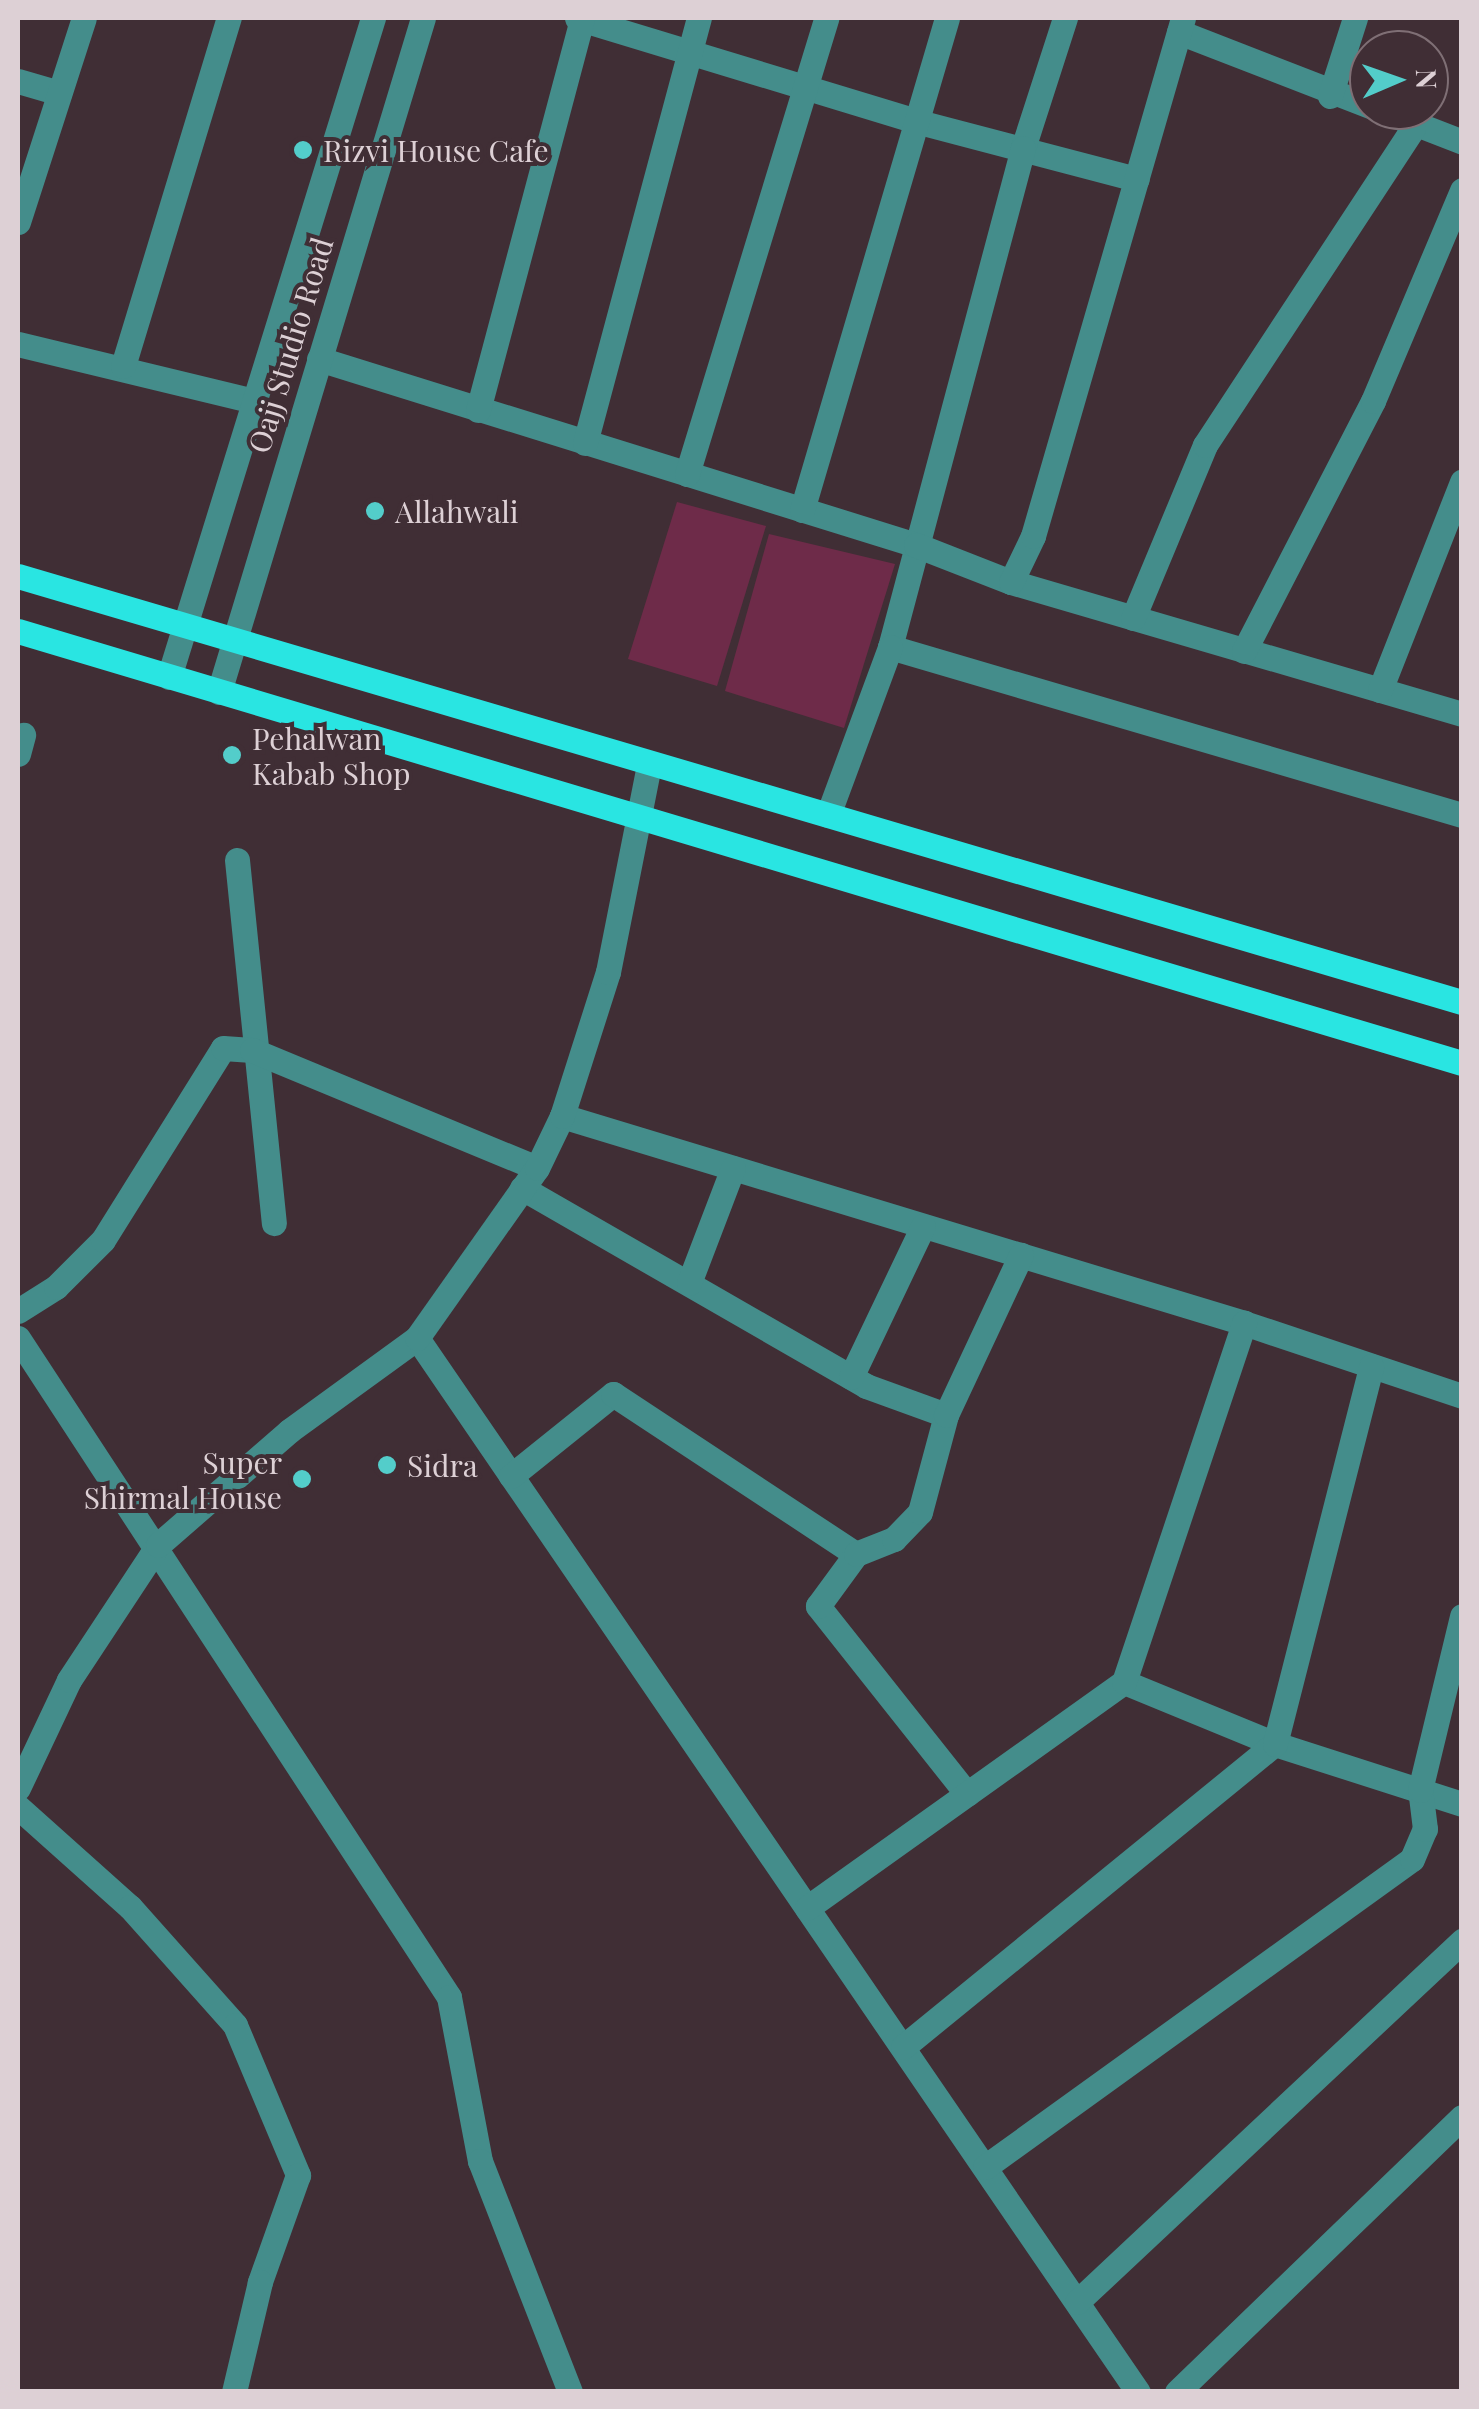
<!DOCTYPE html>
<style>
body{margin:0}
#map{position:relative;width:1479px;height:2409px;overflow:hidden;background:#402e35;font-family:"Playfair Display",serif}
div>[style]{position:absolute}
.building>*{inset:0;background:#6e2b49}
.minor>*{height:25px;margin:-12.5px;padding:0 12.5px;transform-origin:12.5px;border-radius:12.5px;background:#448d8b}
.major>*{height:25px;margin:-12.5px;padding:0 12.5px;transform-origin:12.5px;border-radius:12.5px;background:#29e5e2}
.dots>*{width:28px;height:28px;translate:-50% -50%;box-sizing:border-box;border:5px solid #402e35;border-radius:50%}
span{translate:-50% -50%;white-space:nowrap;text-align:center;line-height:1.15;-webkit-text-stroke:8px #402e35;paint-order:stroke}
.poi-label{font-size:30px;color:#ddd0d5}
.left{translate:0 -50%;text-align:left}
.right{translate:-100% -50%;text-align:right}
.street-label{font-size:30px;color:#ddd0d5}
.frame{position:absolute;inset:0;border:20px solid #ddd0d5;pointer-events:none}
.north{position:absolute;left:1349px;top:30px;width:100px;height:100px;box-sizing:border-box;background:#402e35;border:2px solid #7f6f75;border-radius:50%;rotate:88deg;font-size:28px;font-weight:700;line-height:40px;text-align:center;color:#ddd0d5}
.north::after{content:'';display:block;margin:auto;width:35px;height:45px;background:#53cdca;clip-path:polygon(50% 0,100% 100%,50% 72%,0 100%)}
</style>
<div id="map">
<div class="building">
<div style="clip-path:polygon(677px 502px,766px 526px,717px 686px,628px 659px)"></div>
<div style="clip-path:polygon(769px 534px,895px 564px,844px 728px,725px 691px)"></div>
</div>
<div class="minor">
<div style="left:577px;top:18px;width:357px;rotate:16.9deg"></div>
<div style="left:919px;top:122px;width:225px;rotate:14.7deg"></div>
<div style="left:1065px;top:18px;width:137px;rotate:107.9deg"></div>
<div style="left:1023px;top:148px;width:516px;rotate:104.92deg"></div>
<div style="left:890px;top:647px;width:596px;rotate:16.37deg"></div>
<div style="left:1179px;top:32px;width:304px;rotate:21.2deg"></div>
<div style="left:18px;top:81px;width:43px;rotate:16.3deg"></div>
<div style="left:1330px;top:96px;width:82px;rotate:-72.2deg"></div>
<div style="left:18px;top:222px;width:214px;rotate:-72.1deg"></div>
<div style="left:18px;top:344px;width:243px;rotate:13.6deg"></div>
<div style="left:319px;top:359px;width:625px;rotate:17.3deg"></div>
<div style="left:916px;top:545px;width:102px;rotate:21.3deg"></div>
<div style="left:1011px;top:582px;width:470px;rotate:16.3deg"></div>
<div style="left:123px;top:366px;width:364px;rotate:-73.1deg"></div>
<div style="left:478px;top:410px;width:406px;rotate:-75.1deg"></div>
<div style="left:585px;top:443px;width:440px;rotate:-75deg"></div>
<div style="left:687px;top:474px;width:477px;rotate:-73deg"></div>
<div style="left:802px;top:510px;width:513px;rotate:-73.58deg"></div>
<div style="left:1011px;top:582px;width:51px;rotate:-64.4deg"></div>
<div style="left:1033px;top:536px;width:539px;rotate:-73.85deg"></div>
<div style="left:1133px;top:618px;width:187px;rotate:-67.4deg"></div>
<div style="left:1205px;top:445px;width:379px;rotate:-56.7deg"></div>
<div style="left:1244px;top:651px;width:281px;rotate:-62.7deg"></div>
<div style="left:1373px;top:401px;width:229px;rotate:-67.1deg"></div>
<div style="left:169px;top:677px;width:690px;rotate:-72.8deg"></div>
<div style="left:1380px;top:690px;width:224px;rotate:-68.5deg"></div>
<div style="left:219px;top:692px;width:704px;rotate:-73.16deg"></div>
<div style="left:18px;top:754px;width:20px;rotate:-75deg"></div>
<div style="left:828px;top:815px;width:179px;rotate:-69.7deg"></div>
<div style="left:237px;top:860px;width:365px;rotate:84.2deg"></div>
<div style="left:562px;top:1116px;width:713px;rotate:16.88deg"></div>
<div style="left:1244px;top:1323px;width:230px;rotate:18.5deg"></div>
<div style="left:522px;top:1188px;width:397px;rotate:29.9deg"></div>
<div style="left:866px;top:1386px;width:85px;rotate:19.9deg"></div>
<div style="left:689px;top:1283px;width:123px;rotate:-69.1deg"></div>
<div style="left:18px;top:1311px;width:45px;rotate:-32.3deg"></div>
<div style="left:56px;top:1287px;width:66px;rotate:-45deg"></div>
<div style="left:103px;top:1240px;width:226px;rotate:-58deg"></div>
<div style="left:223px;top:1048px;width:29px;rotate:4deg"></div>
<div style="left:252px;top:1050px;width:308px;rotate:22.5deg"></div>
<div style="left:18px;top:1338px;width:787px;rotate:56.81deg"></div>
<div style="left:449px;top:1997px;width:167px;rotate:79.3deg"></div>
<div style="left:480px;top:2161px;width:248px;rotate:68.7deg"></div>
<div style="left:417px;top:1338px;width:1277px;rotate:55.63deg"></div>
<div style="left:851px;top:1377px;width:167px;rotate:-64.5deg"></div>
<div style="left:511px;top:1476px;width:131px;rotate:-38.8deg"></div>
<div style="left:613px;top:1394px;width:291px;rotate:33.4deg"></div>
<div style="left:1124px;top:1682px;width:163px;rotate:22.3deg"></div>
<div style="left:1275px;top:1744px;width:196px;rotate:17.8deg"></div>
<div style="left:18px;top:1788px;width:119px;rotate:-64.7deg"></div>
<div style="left:69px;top:1680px;width:162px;rotate:-56.6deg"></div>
<div style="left:158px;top:1545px;width:174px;rotate:-41deg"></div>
<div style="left:289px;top:1431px;width:158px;rotate:-36deg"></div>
<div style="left:417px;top:1338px;width:208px;rotate:-54.8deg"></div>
<div style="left:537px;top:1168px;width:58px;rotate:-64.3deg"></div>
<div style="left:562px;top:1116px;width:151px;rotate:-72.3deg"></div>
<div style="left:608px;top:972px;width:212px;rotate:-78.8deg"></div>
<div style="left:967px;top:1794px;width:240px;rotate:-128.4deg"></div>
<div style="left:818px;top:1606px;width:64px;rotate:-53.8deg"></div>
<div style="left:856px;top:1554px;width:41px;rotate:-21.5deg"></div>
<div style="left:894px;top:1539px;width:37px;rotate:-46deg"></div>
<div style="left:920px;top:1512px;width:100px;rotate:-75deg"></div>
<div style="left:946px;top:1415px;width:177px;rotate:-64.9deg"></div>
<div style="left:18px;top:1807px;width:150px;rotate:41.8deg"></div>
<div style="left:130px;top:1907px;width:158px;rotate:48.3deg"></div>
<div style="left:235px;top:2025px;width:163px;rotate:67.2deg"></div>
<div style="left:298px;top:2175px;width:114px;rotate:109.6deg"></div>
<div style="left:260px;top:2282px;width:113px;rotate:103.3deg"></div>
<div style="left:807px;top:1908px;width:389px;rotate:-35.5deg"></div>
<div style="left:1124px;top:1682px;width:379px;rotate:-71.5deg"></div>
<div style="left:903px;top:2047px;width:480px;rotate:-39.2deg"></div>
<div style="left:1275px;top:1744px;width:390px;rotate:-75.7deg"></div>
<div style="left:985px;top:2167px;width:526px;rotate:-35.8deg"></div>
<div style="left:1412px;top:1859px;width:33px;rotate:-67deg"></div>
<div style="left:1425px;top:1829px;width:39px;rotate:-97deg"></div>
<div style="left:1420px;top:1790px;width:179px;rotate:-76.4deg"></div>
<div style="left:1077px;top:2302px;width:528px;rotate:-43.16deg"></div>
<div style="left:1177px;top:2392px;width:396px;rotate:-44deg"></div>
</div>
<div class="major">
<div style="left:18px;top:576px;width:1506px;rotate:16.44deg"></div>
<div style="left:18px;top:631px;width:1507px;rotate:16.66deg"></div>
</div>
<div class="dots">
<div style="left:303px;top:150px;background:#53cdca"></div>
<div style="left:375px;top:511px;background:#53cdca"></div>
<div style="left:232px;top:755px;background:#53cdca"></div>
<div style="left:387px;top:1465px;background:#53cdca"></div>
<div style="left:302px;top:1479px;background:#53cdca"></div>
</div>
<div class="poi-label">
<span class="left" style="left:323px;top:150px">Rizvi House Cafe</span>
<span class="left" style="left:395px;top:511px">Allahwali</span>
<span class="left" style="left:252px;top:755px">Pehalwan<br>Kabab Shop</span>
<span class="right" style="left:282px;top:1479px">Super<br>Shirmal House</span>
<span class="left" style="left:407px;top:1465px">Sidra</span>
</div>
<div class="street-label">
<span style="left:290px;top:345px;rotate:-73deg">Oajj Studio Road</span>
</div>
<div class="frame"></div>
<div class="north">N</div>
</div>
